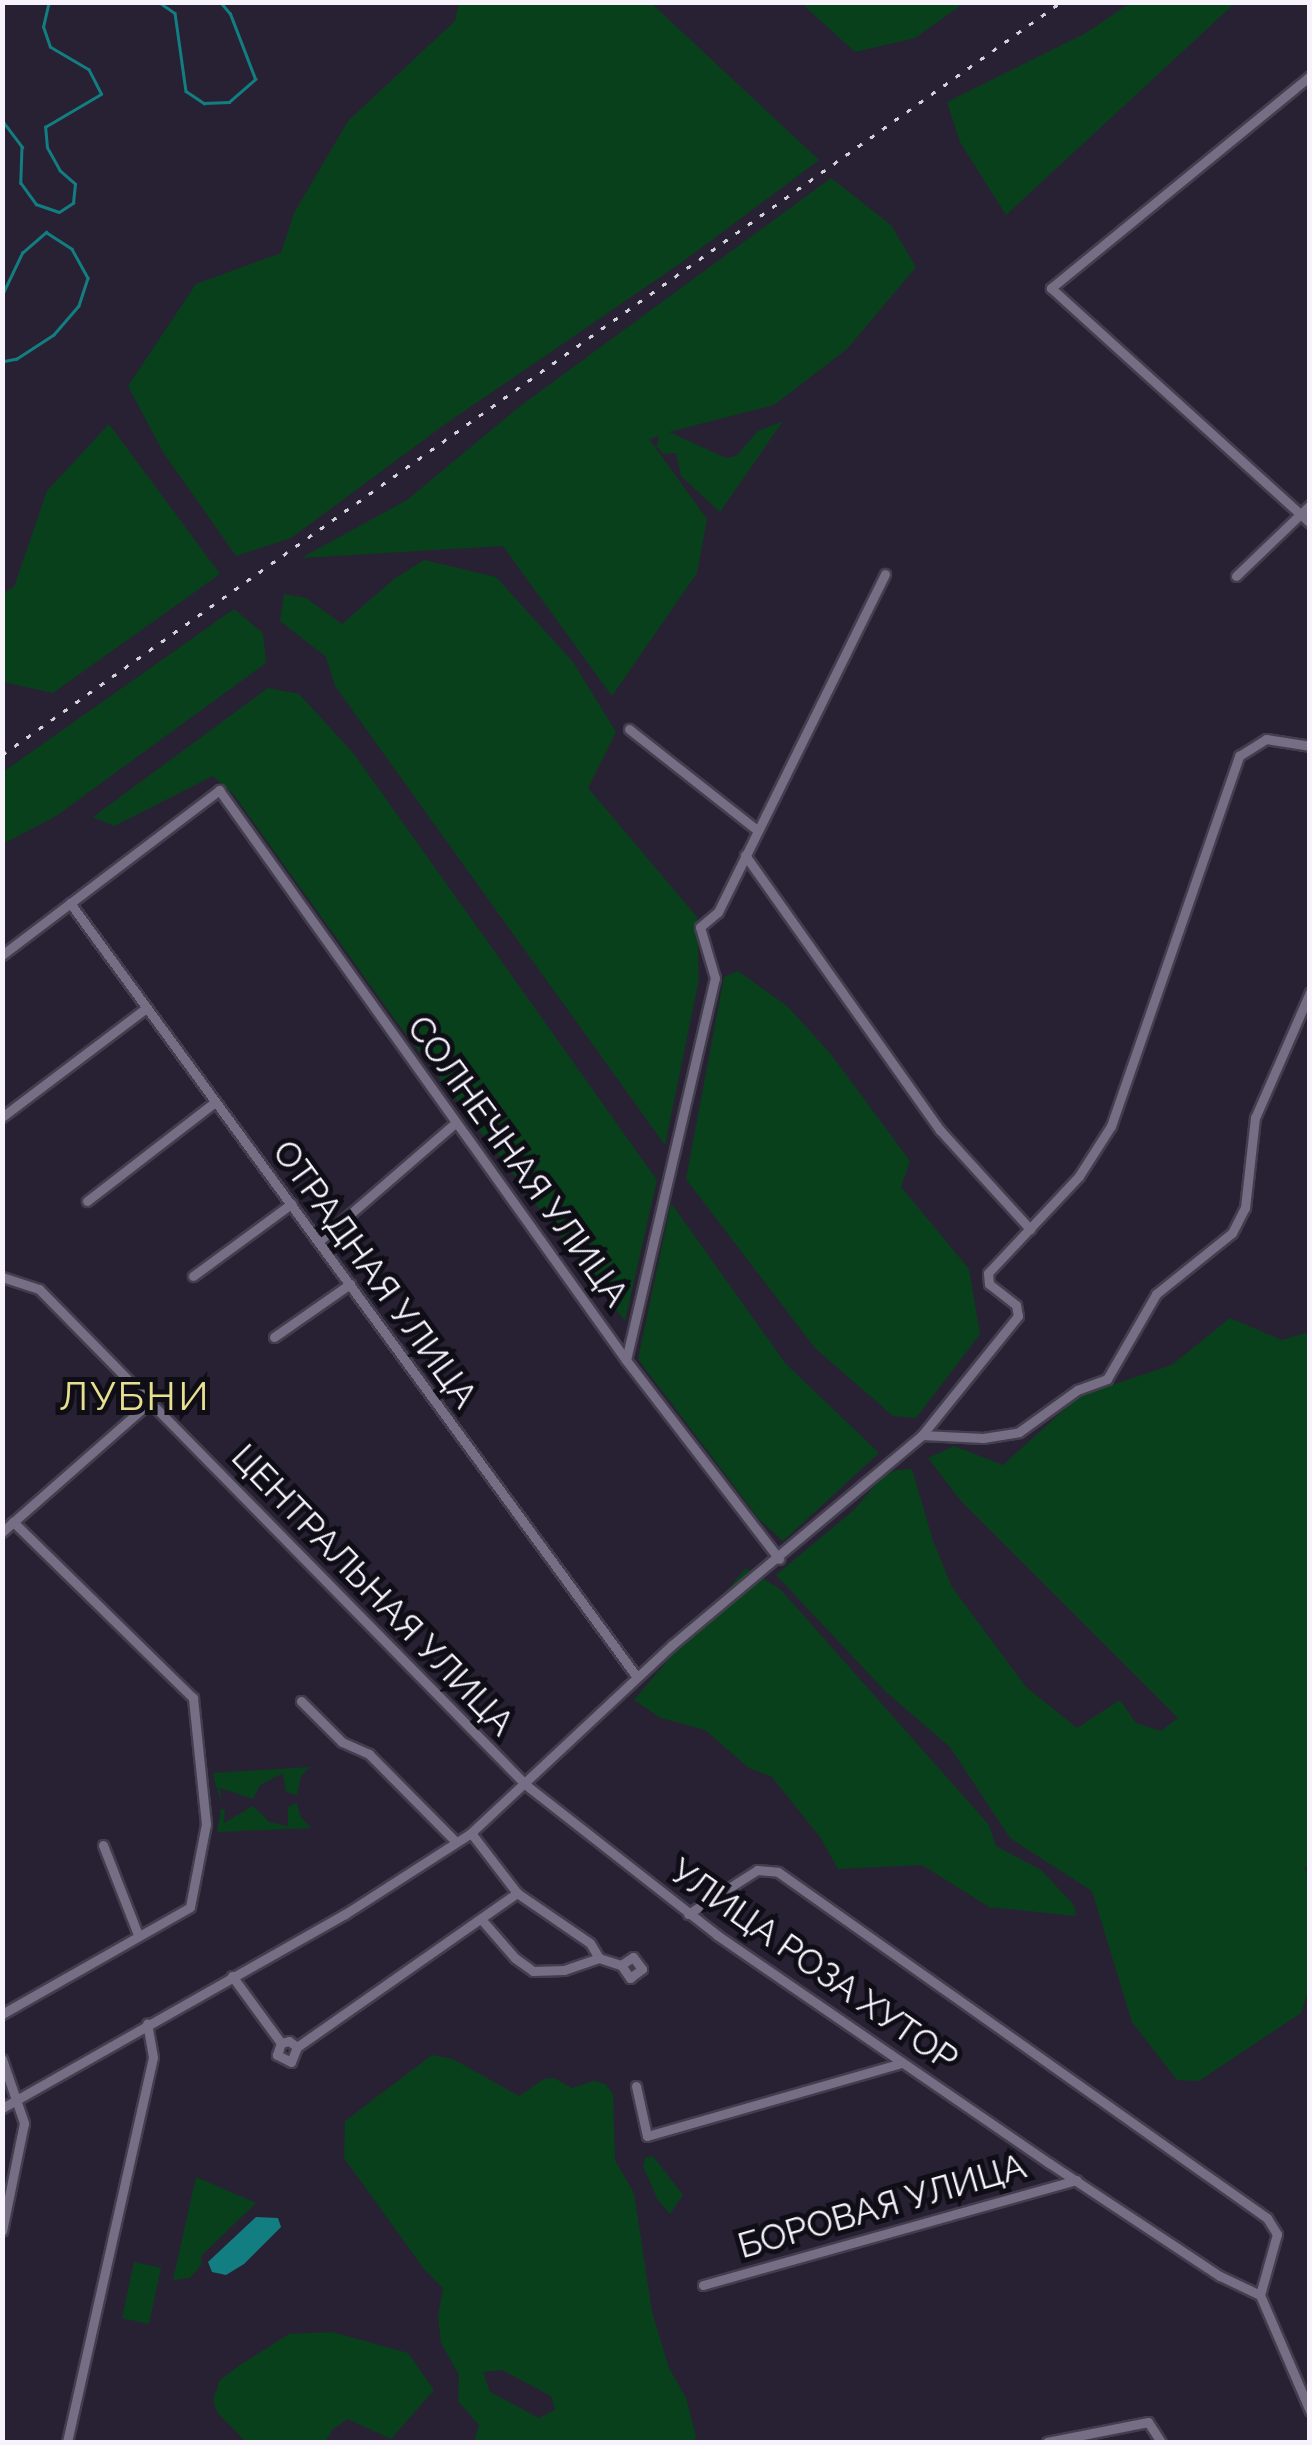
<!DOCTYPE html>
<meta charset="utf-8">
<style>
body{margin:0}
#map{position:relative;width:1312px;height:2445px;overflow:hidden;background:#282134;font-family:Raleway,sans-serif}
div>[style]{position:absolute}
.green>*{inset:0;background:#08401b}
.water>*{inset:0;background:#127e81}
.stream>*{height:2.5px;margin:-1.25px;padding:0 1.25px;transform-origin:1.25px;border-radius:1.25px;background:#127e81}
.roads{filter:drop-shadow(2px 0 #433e4d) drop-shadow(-2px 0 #433e4d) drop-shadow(0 2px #433e4d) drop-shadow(0 -2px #433e4d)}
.minor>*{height:9px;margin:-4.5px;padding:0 4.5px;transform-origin:4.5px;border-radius:4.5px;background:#756e84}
.rail>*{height:2.5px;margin-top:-1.25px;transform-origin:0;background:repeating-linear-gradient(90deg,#d4d0db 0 5px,transparent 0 15px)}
span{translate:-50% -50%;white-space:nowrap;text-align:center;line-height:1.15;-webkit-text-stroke:10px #0f0d15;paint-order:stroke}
.street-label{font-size:35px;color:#f6f3fd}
.quarter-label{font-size:40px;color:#e8e091;letter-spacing:2.5px}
.frame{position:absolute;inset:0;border:5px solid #f6f3fd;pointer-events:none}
</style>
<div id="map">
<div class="green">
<div style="clip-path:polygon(459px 2px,651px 3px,819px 160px,685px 260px,444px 425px,291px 538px,236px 556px,163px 452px,128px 386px,196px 284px,281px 253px,294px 213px,348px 121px,455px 21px)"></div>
<div style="clip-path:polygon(801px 3px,964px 3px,915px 38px,855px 52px)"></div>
<div style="clip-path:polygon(1130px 3px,1235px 3px,1006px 215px,960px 142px,947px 102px,1086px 33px)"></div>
<div style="clip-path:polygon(831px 178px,891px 225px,916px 267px,847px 349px,774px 405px,669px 432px,726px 458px,736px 456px,758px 431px,783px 421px,720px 512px,681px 476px,676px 453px,664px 454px,657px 447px,659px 436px,649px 439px,707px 519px,697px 573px,612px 696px,503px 546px,301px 558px,407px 500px,519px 407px)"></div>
<div style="clip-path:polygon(109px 424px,220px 574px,53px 693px,3px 682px,3px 593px,14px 587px,47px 491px)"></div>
<div style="clip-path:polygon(424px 560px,496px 577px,573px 662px,616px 732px,588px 788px,697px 917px,699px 979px,665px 1145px,335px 686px,326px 657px,280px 621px,284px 594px,306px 598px,342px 624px,394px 579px)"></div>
<div style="clip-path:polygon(234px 609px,263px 633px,266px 663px,56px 816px,3px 844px,3px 772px)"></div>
<div style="clip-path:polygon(268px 688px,299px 694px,354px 754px,657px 1180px,625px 1321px,396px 1021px,234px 795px,213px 776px,114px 826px,93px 817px)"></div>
<div style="clip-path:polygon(738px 971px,787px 1006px,830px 1053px,910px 1161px,901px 1187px,969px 1269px,980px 1334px,916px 1418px,893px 1416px,815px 1348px,686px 1179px,724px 977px)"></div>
<div style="clip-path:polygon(671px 1203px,785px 1363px,879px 1453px,783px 1541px,759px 1519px,638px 1359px)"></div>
<div style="clip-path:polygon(1230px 1318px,1282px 1340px,1309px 1332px,1309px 1869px,1304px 1867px,1310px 1881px,1309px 1989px,1301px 2013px,1199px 2081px,1177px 2080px,1132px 2022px,1092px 1891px,1010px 1838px,950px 1747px,887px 1693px,776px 1575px,854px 1510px,881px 1478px,896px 1470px,912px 1469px,933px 1541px,952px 1587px,1026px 1687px,1077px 1728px,1120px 1700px,1136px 1723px,1161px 1731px,1178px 1718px,961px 1501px,928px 1458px,954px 1446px,1003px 1465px,1079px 1396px,1172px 1365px)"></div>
<div style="clip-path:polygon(746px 1568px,780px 1589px,989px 1825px,996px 1846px,1041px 1870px,1074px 1905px,1076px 1916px,989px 1907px,922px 1865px,838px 1869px,820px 1837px,772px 1777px,749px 1768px,705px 1730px,661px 1718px,634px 1700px)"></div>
<div style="clip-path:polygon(310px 1767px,301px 1776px,297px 1795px,286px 1792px,283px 1773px,260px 1785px,253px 1799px,220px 1788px,221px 1802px,214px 1779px,213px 1773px)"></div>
<div style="clip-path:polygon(297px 1803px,300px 1816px,311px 1828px,217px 1832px,221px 1809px,225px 1809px,224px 1823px,253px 1806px,269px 1822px,288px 1826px,288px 1807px)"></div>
<div style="clip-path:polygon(evenodd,432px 2055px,453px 2059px,519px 2096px,544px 2079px,554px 2078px,572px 2088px,594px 2081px,605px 2084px,613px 2094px,615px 2160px,634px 2193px,652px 2312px,669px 2368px,686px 2398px,696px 2436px,694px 2442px,474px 2442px,479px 2425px,458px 2401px,459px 2375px,441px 2343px,438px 2317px,443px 2288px,424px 2269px,344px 2158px,345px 2121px,432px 2055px,502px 2370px,551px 2396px,555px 2410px,539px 2418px,490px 2392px,483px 2372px,502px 2370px)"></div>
<div style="clip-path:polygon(653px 2156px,683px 2195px,670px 2214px,658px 2200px,643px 2166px,645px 2158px)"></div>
<div style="clip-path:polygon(196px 2177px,256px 2203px,201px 2256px,202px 2264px,190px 2278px,173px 2280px)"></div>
<div style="clip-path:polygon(134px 2262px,161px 2268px,149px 2324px,122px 2318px)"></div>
<div style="clip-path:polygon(332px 2332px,408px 2353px,434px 2390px,391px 2439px,348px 2419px,333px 2429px,325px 2442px,246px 2442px,217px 2412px,213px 2400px,220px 2380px,240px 2365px,289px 2334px)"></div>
</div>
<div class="water">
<div style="clip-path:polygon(256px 2217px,278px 2218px,281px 2227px,244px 2264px,226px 2275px,212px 2272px,208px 2262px)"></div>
</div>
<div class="stream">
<div style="left:159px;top:2px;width:19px;rotate:35deg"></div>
<div style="left:175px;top:13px;width:79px;rotate:82deg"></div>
<div style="left:186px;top:91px;width:22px;rotate:34deg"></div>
<div style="left:204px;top:103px;width:25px;rotate:-2deg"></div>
<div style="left:229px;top:102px;width:35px;rotate:-41deg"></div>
<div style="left:255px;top:79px;width:70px;rotate:-111deg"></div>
<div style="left:230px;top:14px;width:16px;rotate:-130deg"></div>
<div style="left:2px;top:120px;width:34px;rotate:53deg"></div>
<div style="left:22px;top:147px;width:36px;rotate:92deg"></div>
<div style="left:21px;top:183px;width:26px;rotate:54deg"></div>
<div style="left:36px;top:204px;width:24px;rotate:19deg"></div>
<div style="left:59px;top:212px;width:17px;rotate:-33deg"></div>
<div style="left:73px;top:203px;width:19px;rotate:-84deg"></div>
<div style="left:75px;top:184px;width:20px;rotate:-139deg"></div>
<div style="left:60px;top:171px;width:26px;rotate:-119deg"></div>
<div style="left:47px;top:148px;width:21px;rotate:-95deg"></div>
<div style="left:45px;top:127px;width:65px;rotate:-30.5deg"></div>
<div style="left:101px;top:94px;width:27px;rotate:-117deg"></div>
<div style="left:89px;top:70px;width:45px;rotate:-149.5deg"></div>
<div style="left:50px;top:47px;width:21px;rotate:-109deg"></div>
<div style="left:43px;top:27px;width:26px;rotate:-77deg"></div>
<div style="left:2px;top:295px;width:47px;rotate:-64.5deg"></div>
<div style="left:22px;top:253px;width:32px;rotate:-41deg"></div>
<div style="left:46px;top:232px;width:31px;rotate:33deg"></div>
<div style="left:72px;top:249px;width:33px;rotate:61deg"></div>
<div style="left:88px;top:278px;width:29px;rotate:108deg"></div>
<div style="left:79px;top:306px;width:38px;rotate:131deg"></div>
<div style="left:54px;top:335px;width:44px;rotate:147deg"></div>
<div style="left:17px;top:359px;width:15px;rotate:169deg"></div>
</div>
<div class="roads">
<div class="minor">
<div style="left:1310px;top:76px;width:335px;rotate:140.7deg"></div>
<div style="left:1051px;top:288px;width:350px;rotate:42.2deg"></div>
<div style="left:1236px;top:576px;width:103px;rotate:-43.8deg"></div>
<div style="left:629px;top:729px;width:163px;rotate:38.3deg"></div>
<div style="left:745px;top:855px;width:337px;rotate:54.7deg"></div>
<div style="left:940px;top:1130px;width:134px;rotate:47.7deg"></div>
<div style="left:70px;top:903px;width:959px;rotate:53.78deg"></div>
<div style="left:2px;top:955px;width:273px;rotate:-37.2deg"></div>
<div style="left:219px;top:790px;width:700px;rotate:54.47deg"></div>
<div style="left:626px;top:1360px;width:251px;rotate:52.4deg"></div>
<div style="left:2px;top:1117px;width:179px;rotate:-37.1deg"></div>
<div style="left:87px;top:1201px;width:160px;rotate:-37.7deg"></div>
<div style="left:319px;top:1241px;width:180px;rotate:-40.9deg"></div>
<div style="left:193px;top:1276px;width:122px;rotate:-36.3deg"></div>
<div style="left:2px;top:1277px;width:39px;rotate:18deg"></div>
<div style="left:39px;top:1289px;width:695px;rotate:45.52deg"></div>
<div style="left:526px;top:1785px;width:243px;rotate:38.1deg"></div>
<div style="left:717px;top:1935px;width:403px;rotate:34.5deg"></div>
<div style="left:1049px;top:2163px;width:205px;rotate:33.5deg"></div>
<div style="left:1220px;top:2276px;width:44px;rotate:25.4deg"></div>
<div style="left:1260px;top:2295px;width:126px;rotate:66.7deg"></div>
<div style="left:274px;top:1337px;width:93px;rotate:-34.9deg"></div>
<div style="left:626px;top:1360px;width:392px;rotate:-76.9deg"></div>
<div style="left:715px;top:978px;width:53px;rotate:-106.4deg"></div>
<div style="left:700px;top:927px;width:23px;rotate:-40deg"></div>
<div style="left:718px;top:912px;width:377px;rotate:-63.7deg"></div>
<div style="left:922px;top:1435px;width:61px;rotate:2.8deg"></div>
<div style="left:983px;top:1438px;width:36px;rotate:-9deg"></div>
<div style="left:1019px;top:1432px;width:72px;rotate:-35.9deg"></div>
<div style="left:1077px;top:1390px;width:32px;rotate:-20deg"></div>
<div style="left:1107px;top:1379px;width:98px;rotate:-60deg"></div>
<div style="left:1156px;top:1294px;width:97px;rotate:-38.8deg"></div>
<div style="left:1232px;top:1233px;width:28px;rotate:-63deg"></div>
<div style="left:1245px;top:1208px;width:91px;rotate:-83.7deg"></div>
<div style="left:1255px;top:1118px;width:137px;rotate:-66.4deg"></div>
<div style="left:2px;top:1532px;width:197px;rotate:-41.3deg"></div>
<div style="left:301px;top:1701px;width:58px;rotate:45deg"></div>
<div style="left:342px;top:1742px;width:30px;rotate:24deg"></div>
<div style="left:369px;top:1754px;width:122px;rotate:45.3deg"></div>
<div style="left:471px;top:1833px;width:76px;rotate:52.5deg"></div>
<div style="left:517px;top:1893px;width:88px;rotate:34.4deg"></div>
<div style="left:590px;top:1943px;width:17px;rotate:59deg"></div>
<div style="left:599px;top:1958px;width:23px;rotate:18deg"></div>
<div style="left:621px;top:1965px;width:16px;rotate:55deg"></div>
<div style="left:630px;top:1978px;width:15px;rotate:-37deg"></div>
<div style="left:642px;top:1969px;width:15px;rotate:-127deg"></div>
<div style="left:633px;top:1957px;width:14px;rotate:146deg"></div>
<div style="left:103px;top:1845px;width:97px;rotate:68.7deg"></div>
<div style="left:688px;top:1914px;width:82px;rotate:-32.5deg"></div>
<div style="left:757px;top:1870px;width:21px;rotate:5deg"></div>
<div style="left:778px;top:1872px;width:599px;rotate:35.28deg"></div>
<div style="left:1267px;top:2218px;width:19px;rotate:58deg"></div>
<div style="left:1277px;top:2234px;width:63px;rotate:105.6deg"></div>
<div style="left:481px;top:1919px;width:52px;rotate:48.9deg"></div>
<div style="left:515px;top:1958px;width:22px;rotate:36deg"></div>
<div style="left:533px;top:1971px;width:31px;rotate:-2deg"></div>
<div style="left:564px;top:1970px;width:37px;rotate:-19deg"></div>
<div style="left:232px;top:1976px;width:83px;rotate:53.8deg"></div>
<div style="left:2px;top:2014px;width:216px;rotate:-29.6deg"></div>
<div style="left:190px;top:1907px;width:85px;rotate:-79.1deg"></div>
<div style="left:206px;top:1824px;width:127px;rotate:-95.9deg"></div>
<div style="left:193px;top:1698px;width:252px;rotate:-135.6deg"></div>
<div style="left:297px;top:2047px;width:16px;rotate:112deg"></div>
<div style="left:291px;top:2062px;width:16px;rotate:-153deg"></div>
<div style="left:277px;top:2055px;width:13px;rotate:-72deg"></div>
<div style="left:281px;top:2043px;width:8px;rotate:-14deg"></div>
<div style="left:289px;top:2041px;width:10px;rotate:37deg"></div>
<div style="left:297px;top:2047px;width:269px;rotate:-35deg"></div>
<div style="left:2px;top:2059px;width:68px;rotate:71deg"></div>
<div style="left:24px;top:2123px;width:110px;rotate:101.5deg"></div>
<div style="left:636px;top:2086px;width:51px;rotate:77.6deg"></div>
<div style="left:647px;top:2136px;width:265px;rotate:-16deg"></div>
<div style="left:2px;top:2108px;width:394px;rotate:-29.5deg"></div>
<div style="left:345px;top:1914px;width:150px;rotate:-32.7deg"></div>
<div style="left:471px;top:1833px;width:275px;rotate:-43.1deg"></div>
<div style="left:672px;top:1645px;width:326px;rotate:-40deg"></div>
<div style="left:922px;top:1435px;width:153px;rotate:-51.1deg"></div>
<div style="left:1018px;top:1316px;width:11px;rotate:-100deg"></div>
<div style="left:1016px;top:1305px;width:34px;rotate:-142deg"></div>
<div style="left:989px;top:1284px;width:11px;rotate:-95deg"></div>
<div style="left:988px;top:1273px;width:133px;rotate:-46.8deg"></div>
<div style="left:1079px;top:1176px;width:59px;rotate:-57.4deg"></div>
<div style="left:1111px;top:1126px;width:392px;rotate:-70.9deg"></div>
<div style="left:1239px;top:756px;width:32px;rotate:-32deg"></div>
<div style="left:1266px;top:739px;width:45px;rotate:9deg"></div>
<div style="left:703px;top:2285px;width:388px;rotate:-15.7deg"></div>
<div style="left:67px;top:2442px;width:394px;rotate:-77.4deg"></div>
<div style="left:153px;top:2057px;width:34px;rotate:-100deg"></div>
<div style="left:1047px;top:2442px;width:103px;rotate:-11.2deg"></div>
<div style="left:1148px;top:2422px;width:24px;rotate:57deg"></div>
</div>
</div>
<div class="rail">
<div style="left:2px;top:755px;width:1299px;rotate:-35.41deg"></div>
</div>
<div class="street-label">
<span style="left:518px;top:1161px;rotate:54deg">СОЛНЕЧНАЯ УЛИЦА</span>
<span style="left:375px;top:1274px;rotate:54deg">ОТРАДНАЯ УЛИЦА</span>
<span style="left:373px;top:1590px;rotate:46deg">ЦЕНТРАЛЬНАЯ УЛИЦА</span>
<span style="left:814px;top:1965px;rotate:35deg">УЛИЦА РОЗА ХУТОР</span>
<span style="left:882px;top:2206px;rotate:-16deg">БОРОВАЯ УЛИЦА</span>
</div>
<div class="quarter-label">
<span style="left:135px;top:1396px">ЛУБНИ</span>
</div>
<div class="frame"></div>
</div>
